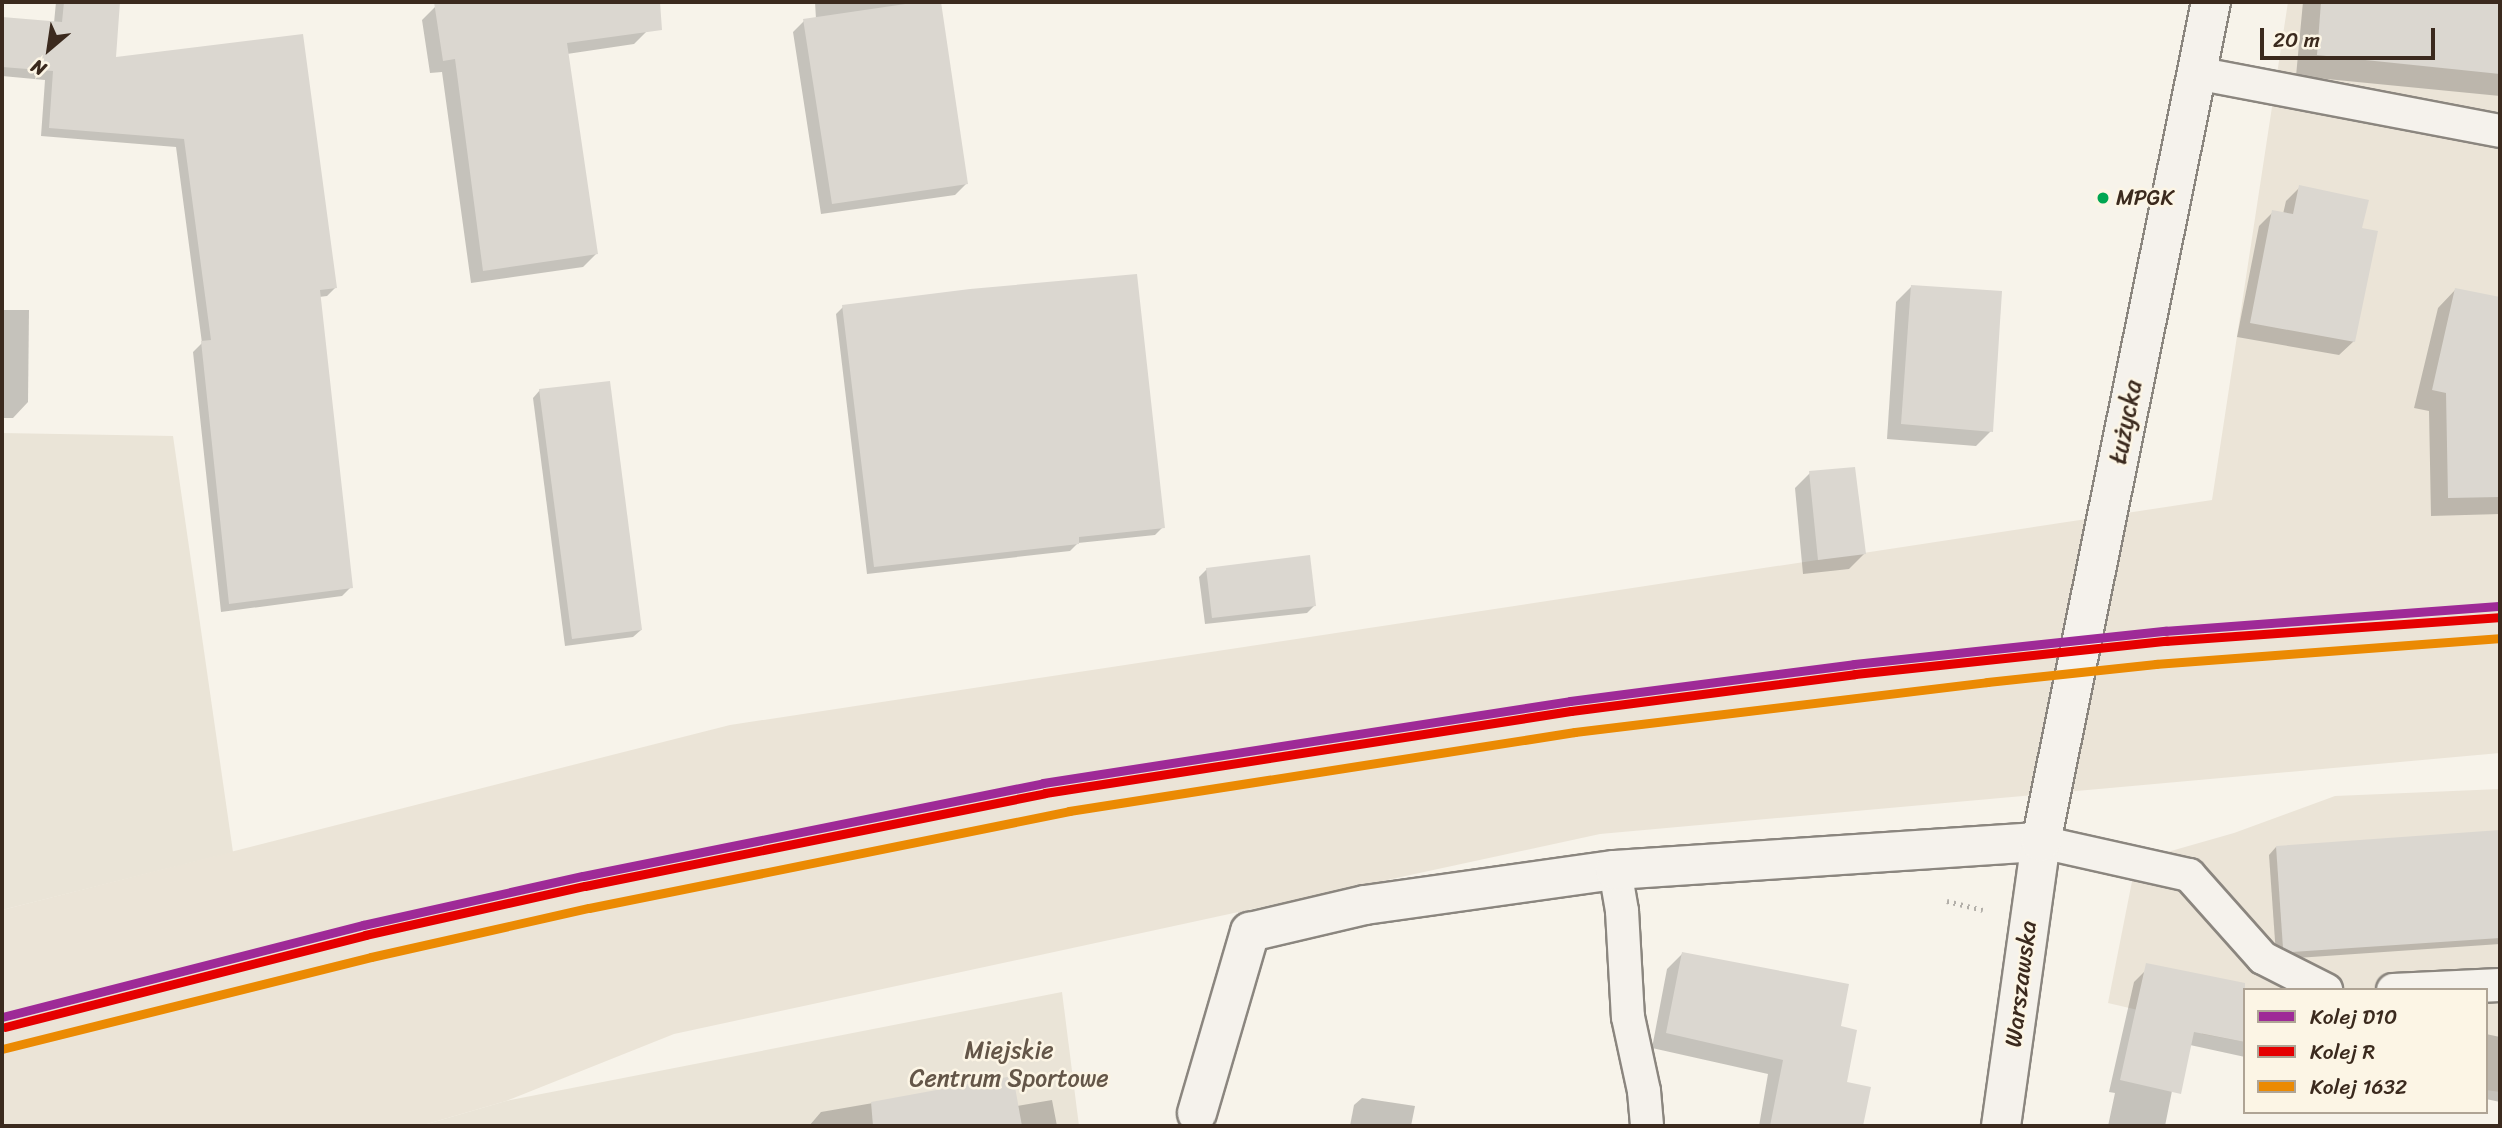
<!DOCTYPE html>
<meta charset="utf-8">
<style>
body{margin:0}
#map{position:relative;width:2502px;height:1128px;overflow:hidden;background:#f7f3ea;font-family:Sriracha,sans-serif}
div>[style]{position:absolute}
.built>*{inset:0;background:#ebe4d7}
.green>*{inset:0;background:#eae4d7}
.shadow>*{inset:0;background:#0003}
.building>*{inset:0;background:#dbd7d0}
.path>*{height:4.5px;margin-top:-2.25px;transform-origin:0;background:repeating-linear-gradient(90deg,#b3afa9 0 2px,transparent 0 7px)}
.roads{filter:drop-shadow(2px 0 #8b867f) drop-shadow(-2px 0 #8b867f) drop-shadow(0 2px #8b867f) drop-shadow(0 -2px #8b867f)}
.lane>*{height:32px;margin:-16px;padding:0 16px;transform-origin:16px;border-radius:16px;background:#f5f2ec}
.street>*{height:38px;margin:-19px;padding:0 19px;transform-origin:19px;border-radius:19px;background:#f5f2ec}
.secondary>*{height:38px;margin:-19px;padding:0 19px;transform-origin:19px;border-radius:19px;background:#f5f2ec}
.rail-1>*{height:9px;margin:-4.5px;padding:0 4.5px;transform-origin:4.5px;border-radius:4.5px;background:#9e2a97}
.rail-2>*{height:9px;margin:-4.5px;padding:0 4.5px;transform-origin:4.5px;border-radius:4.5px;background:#e50000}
.rail-3>*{height:9px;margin:-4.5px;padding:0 4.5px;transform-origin:4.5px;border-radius:4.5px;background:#eb8a03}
.dots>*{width:19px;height:19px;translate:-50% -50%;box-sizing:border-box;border:4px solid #fcf5e5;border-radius:50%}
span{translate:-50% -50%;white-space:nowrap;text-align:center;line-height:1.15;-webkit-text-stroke:5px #fcf5e5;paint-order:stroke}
.bus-label{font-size:22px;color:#3b2a1e}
.left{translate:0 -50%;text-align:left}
.street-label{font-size:24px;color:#3b2a1e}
.park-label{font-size:24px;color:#645648}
.frame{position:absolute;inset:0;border:4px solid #3b2a1e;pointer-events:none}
.legend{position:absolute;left:2243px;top:988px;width:245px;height:126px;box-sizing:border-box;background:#fcf5e5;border:2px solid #afa495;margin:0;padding:9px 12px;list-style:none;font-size:21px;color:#3b2a1e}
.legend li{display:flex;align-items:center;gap:14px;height:35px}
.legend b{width:35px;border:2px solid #afa495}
.north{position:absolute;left:14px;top:14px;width:70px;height:70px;-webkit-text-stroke:5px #fcf5e5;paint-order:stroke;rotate:209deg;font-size:19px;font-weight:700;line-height:28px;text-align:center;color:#3b2a1e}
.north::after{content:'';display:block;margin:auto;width:24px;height:32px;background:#3b2a1e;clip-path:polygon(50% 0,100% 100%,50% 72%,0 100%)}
.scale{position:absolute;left:2260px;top:28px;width:175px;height:32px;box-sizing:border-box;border:4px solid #3b2a1e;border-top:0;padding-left:9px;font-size:21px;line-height:24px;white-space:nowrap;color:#3b2a1e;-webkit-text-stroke:5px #fcf5e5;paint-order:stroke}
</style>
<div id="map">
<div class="built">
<div style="clip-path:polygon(2288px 2px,2500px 2px,2500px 753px,1600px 834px,674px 1034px,506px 1101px,420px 1126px,2px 1126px,2px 910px,730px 725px,2212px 500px)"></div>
<div style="clip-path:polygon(2500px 789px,2500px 1092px,2486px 1090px,2486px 990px,2245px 990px,2245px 1042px,2202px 1034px,2202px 1025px,2108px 1003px,2136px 861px,2234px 833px,2335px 796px)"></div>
</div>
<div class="green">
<div style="clip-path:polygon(2px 433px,173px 436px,233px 852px,2px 910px)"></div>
<div style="clip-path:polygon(1062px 992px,1079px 1126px,420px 1126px,506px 1101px)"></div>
</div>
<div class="shadow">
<div style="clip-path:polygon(56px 2px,118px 2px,114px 59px,336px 287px,327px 296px,319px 297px,351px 587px,342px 596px,221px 612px,193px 352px,202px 343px,176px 147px,41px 136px,45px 80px,2px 76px,2px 19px,54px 23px)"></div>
<div style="clip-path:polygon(454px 2px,643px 2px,647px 31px,634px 44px,567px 54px,596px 254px,583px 267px,471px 283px,442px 72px,430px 73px,422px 20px,435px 7px)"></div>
<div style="clip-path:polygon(815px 2px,939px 2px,966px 184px,955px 195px,821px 214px,793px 32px,804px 21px,816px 19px)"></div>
<div style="clip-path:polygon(2303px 2px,2500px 2px,2500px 96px,2296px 76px)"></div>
<div style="clip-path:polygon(2300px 187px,2360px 230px,2354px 341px,2339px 355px,2237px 337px,2259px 226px,2273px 212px,2283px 214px,2286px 201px)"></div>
<div style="clip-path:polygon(1911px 287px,1991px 431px,1976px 446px,1887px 439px,1896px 302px)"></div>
<div style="clip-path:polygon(2456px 289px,2500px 299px,2500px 514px,2431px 516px,2429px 411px,2414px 408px,2438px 308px)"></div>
<div style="clip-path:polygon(843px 307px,1163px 527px,1155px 535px,1078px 543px,1070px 551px,867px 574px,836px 314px)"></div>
<div style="clip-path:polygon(2px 310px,29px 310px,28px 402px,13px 418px,2px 418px)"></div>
<div style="clip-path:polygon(540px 390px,641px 630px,633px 637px,565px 646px,533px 398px)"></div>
<div style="clip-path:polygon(1810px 473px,1864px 554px,1849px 569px,1803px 574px,1795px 488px)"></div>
<div style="clip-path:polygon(1207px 569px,1315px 605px,1307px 613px,1205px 624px,1199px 577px)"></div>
<div style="clip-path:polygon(2500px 832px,2500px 944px,2283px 959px,2276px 955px,2269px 855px,2276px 847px)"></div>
<div style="clip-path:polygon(1682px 954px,1839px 1028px,1845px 1084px,1869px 1088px,1862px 1126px,1759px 1126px,1768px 1074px,1652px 1048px,1667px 969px)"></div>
<div style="clip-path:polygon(2146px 970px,2254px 990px,2245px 990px,2245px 1057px,2190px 1045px,2176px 1071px,2165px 1126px,2108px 1126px,2115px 1093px,2109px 1092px,2134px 982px)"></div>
<div style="clip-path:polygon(2486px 1034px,2500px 1037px,2500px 1102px,2486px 1099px)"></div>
<div style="clip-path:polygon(1012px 1079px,1017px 1106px,1052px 1100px,1057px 1126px,809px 1126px,821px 1112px)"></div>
<div style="clip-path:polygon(1362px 1098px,1415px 1106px,1411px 1126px,1350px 1126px,1354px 1105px)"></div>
</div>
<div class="building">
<div style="clip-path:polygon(64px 2px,120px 2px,116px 57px,303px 34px,337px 288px,320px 290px,353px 588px,229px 604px,201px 341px,211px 340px,184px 139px,49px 128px,53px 71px,2px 67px,2px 17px,62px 22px)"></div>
<div style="clip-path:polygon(434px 2px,660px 2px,662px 30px,567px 43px,598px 254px,483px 271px,455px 59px,443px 61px)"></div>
<div style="clip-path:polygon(919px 2px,941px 2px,968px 184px,832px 204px,803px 19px)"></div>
<div style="clip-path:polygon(2321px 2px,2500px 2px,2500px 74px,2317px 55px)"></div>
<div style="clip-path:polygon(2299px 185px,2369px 200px,2362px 228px,2378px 231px,2355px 342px,2250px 323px,2272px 210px,2293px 214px)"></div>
<div style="clip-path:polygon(1137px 274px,1165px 528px,1079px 537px,1079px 544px,874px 567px,842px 305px,970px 289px)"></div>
<div style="clip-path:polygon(1911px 285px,2002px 291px,1993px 432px,1901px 424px)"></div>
<div style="clip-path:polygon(2455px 288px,2500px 297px,2500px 497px,2448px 498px,2446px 393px,2432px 390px)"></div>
<div style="clip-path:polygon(610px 381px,642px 630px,572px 639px,539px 389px)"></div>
<div style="clip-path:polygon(1855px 467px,1866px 554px,1818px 560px,1809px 471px)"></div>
<div style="clip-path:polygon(1310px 555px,1316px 606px,1212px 618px,1206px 568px)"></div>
<div style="clip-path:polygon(2500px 830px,2500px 938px,2292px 952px,2283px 948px,2276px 846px)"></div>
<div style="clip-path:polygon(1682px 952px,1849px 984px,1841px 1026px,1857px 1030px,1847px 1082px,1871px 1087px,1863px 1126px,1770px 1126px,1783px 1060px,1666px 1033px)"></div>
<div style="clip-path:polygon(2146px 963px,2245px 983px,2245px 1042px,2194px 1032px,2181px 1094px,2120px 1080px)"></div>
<div style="clip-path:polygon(1013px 1076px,1022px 1126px,873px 1126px,871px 1102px)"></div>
</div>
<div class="path">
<div style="left:1947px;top:901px;width:37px;rotate:14deg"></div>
</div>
<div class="roads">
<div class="lane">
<div style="left:2196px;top:73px;width:309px;rotate:10.8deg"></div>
<div style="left:2041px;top:842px;width:152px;rotate:12.6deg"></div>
<div style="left:2189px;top:875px;width:111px;rotate:48.3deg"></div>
<div style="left:2263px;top:958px;width:71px;rotate:26.9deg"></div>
<div style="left:1615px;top:870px;width:42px;rotate:80.3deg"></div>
<div style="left:1622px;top:911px;width:106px;rotate:86.8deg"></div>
<div style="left:1628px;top:1017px;width:76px;rotate:77.8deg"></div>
<div style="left:1644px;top:1091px;width:35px;rotate:85deg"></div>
<div style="left:2393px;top:990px;width:107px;rotate:-2.7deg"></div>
</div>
<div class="street">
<div style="left:1197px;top:1113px;width:189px;rotate:-73.7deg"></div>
<div style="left:1250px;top:932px;width:118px;rotate:-13.2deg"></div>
<div style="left:1365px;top:905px;width:252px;rotate:-8deg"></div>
<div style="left:1615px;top:870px;width:427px;rotate:-3.8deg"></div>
</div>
<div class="secondary">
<div style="left:2001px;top:1126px;width:287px;rotate:-82deg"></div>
<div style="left:2041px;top:842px;width:857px;rotate:-78.56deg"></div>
</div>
</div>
<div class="rail-1">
<div style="left:2px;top:1017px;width:373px;rotate:-14.3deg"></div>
<div style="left:363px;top:925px;width:225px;rotate:-12.6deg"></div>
<div style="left:583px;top:876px;width:469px;rotate:-11.4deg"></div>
<div style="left:1043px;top:783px;width:533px;rotate:-8.84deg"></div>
<div style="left:1570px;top:701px;width:286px;rotate:-7.4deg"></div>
<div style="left:1854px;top:664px;width:313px;rotate:-6.1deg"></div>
<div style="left:2165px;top:631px;width:336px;rotate:-4.3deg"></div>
</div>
<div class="rail-2">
<div style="left:5px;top:1027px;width:372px;rotate:-14.3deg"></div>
<div style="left:365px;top:935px;width:225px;rotate:-12.6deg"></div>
<div style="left:585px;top:886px;width:469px;rotate:-11.4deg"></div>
<div style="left:1045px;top:793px;width:532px;rotate:-8.86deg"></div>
<div style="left:1571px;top:711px;width:286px;rotate:-7.4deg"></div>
<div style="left:1855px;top:674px;width:313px;rotate:-6.1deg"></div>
<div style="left:2166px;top:641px;width:335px;rotate:-4.1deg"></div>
</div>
<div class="rail-3">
<div style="left:2px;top:1049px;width:380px;rotate:-14deg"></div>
<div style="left:371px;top:957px;width:223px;rotate:-12.7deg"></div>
<div style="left:589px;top:908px;width:490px;rotate:-11.4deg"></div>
<div style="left:1069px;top:811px;width:512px;rotate:-8.87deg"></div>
<div style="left:1575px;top:732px;width:415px;rotate:-6.9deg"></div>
<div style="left:1987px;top:682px;width:170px;rotate:-6.1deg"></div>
<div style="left:2156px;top:664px;width:344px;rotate:-4.3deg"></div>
</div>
<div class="dots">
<div style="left:2103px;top:198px;background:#00a651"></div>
</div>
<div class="bus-label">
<span class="left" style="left:2116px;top:198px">MPGK</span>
</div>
<div class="street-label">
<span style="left:2126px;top:422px;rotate:-79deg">Łużycka</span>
<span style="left:2021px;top:984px;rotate:-83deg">Warszawska</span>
</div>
<div class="park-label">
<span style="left:1009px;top:1065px">Miejskie<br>Centrum Sportowe</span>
</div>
<div class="frame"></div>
<ul class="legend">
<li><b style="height:9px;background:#9e2a97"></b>Kolej D10</li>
<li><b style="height:9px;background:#e50000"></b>Kolej R</li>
<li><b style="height:9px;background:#eb8a03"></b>Kolej 1632</li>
</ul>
<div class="north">N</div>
<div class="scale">20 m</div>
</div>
